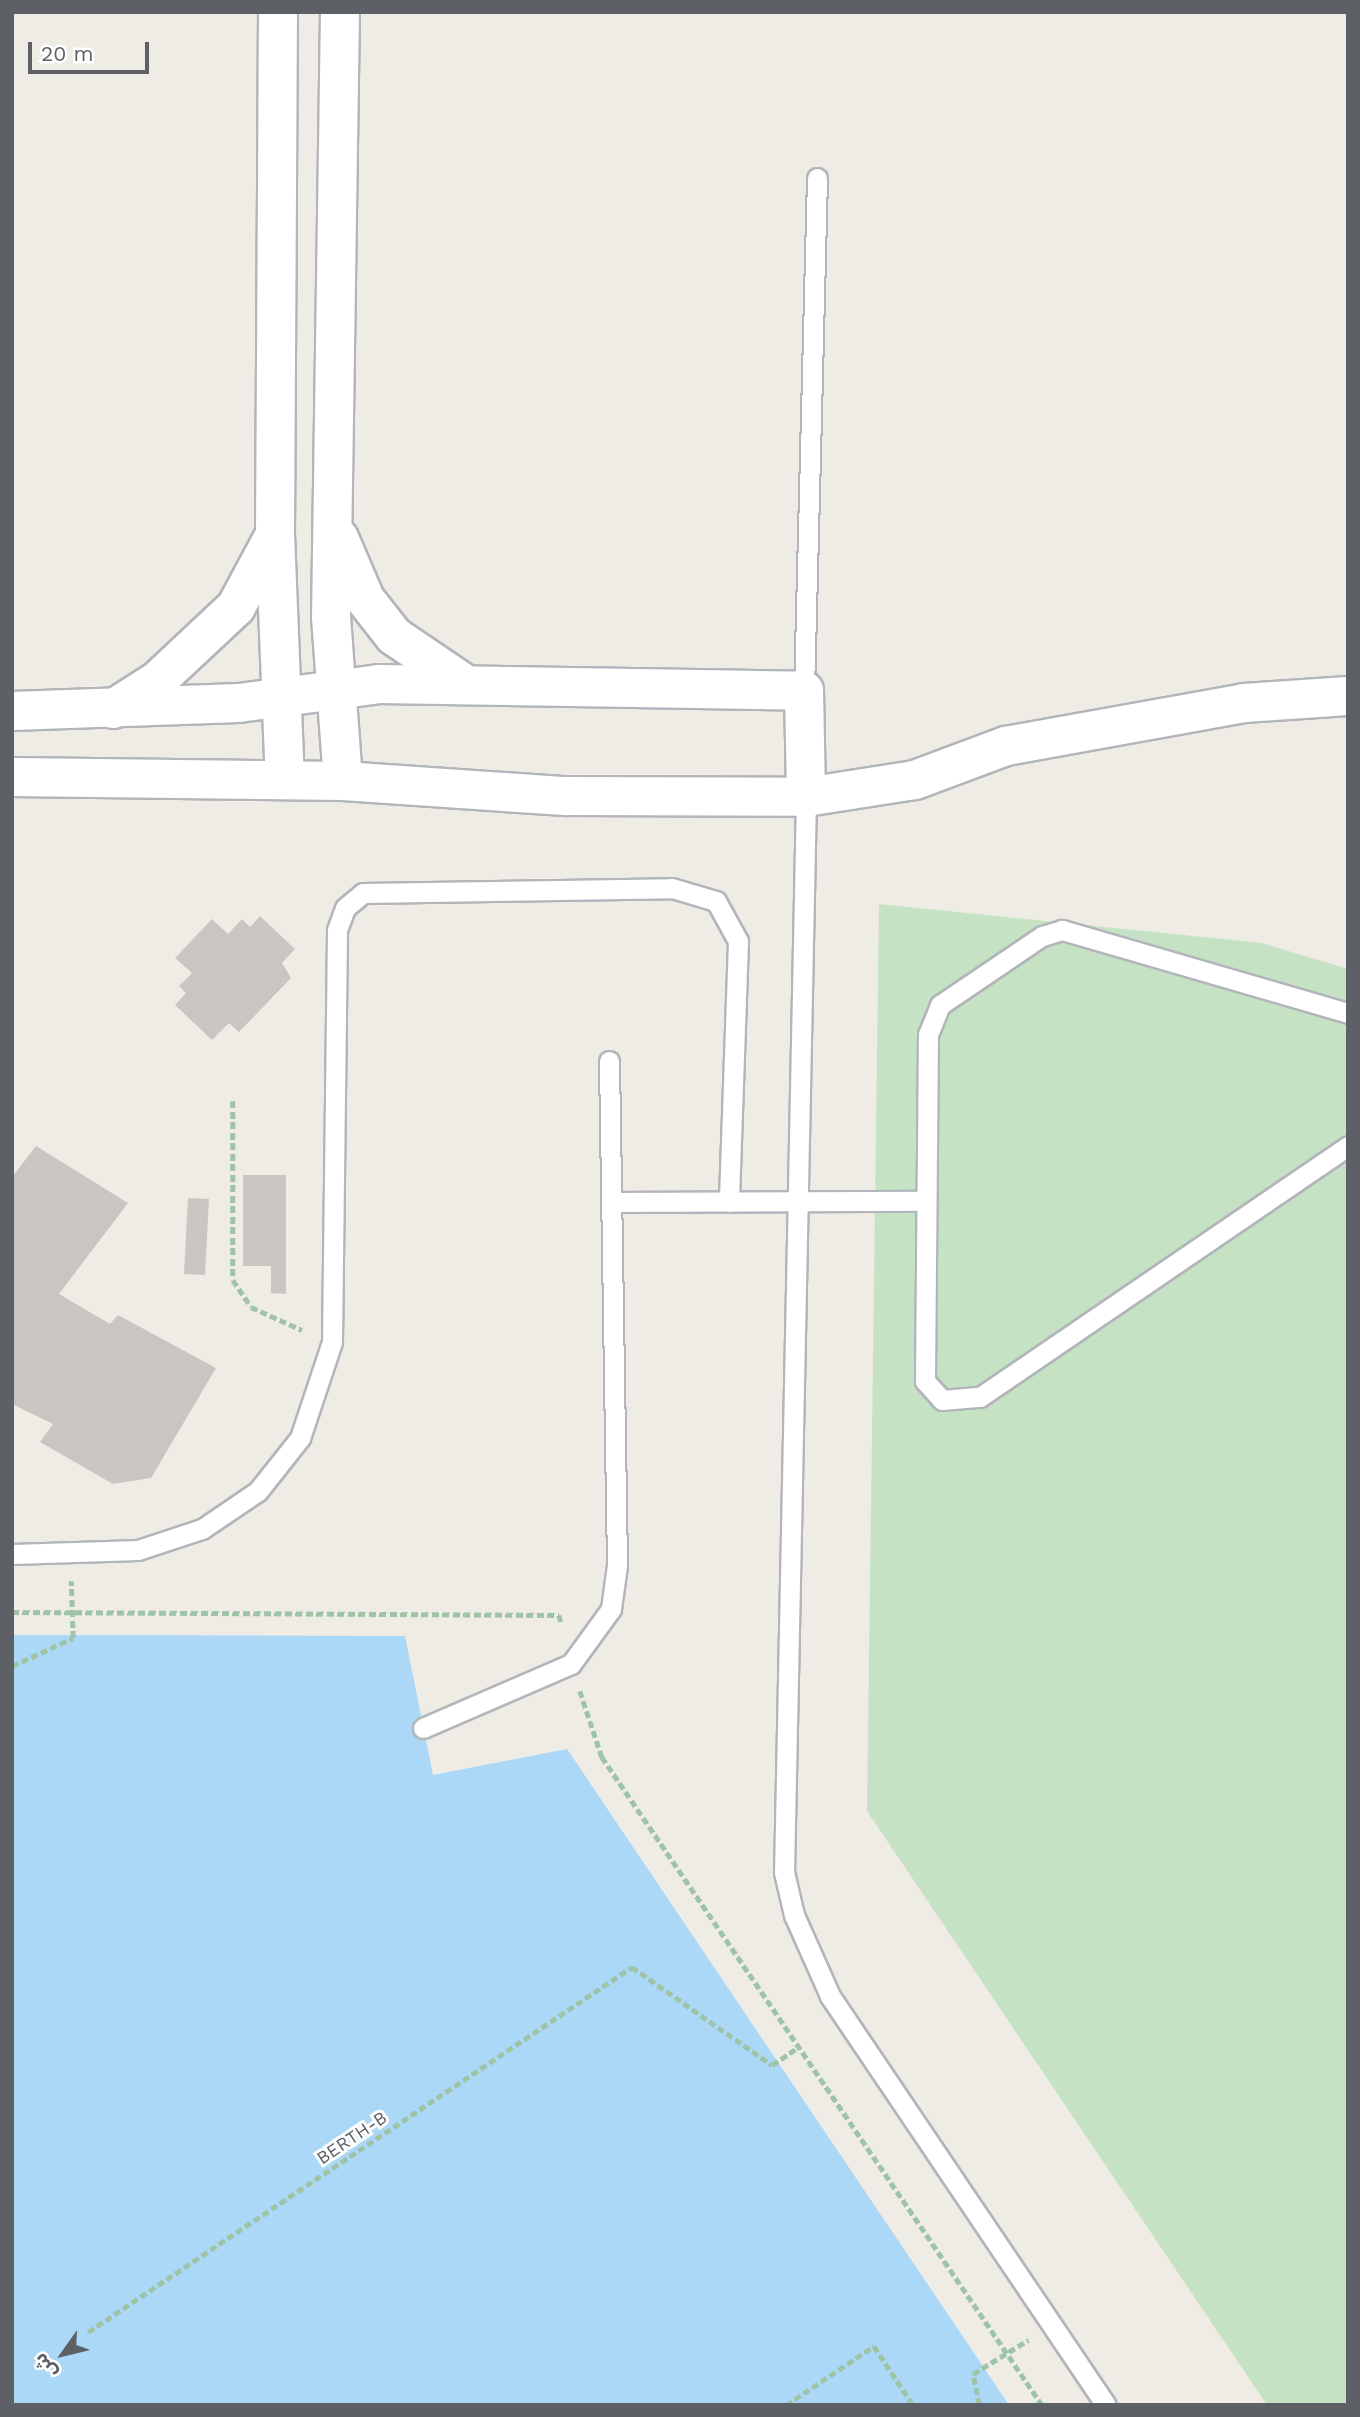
<!DOCTYPE html>
<meta charset="utf-8">
<style>
body{margin:0}
#map{position:relative;width:1360px;height:2417px;overflow:hidden;background:#eeece5;font-family:"Work Sans","Noto Sans Arabic",sans-serif}
div>[style]{position:absolute}
.green>*{inset:0;background:#c5e3c4}
.water>*{inset:0;background:#acd8f7}
.building>*{inset:0;background:#c9c6c2}
.path>*{height:4.5px;margin-top:-2.25px;transform-origin:0;background:repeating-linear-gradient(90deg,#9ec3a7 0 7px,transparent 0 10.5px)}
.roads{filter:drop-shadow(2px 0 #b2b5b9) drop-shadow(-2px 0 #b2b5b9) drop-shadow(0 2px #b2b5b9) drop-shadow(0 -2px #b2b5b9)}
.service>*{height:19px;margin:-9.5px;padding:0 9.5px;transform-origin:9.5px;border-radius:9.5px;background:#fff}
.minor>*{height:38px;margin:-19px;padding:0 19px;transform-origin:19px;border-radius:19px;background:#fff}
span{translate:-50% -50%;white-space:nowrap;text-align:center;line-height:1.15;-webkit-text-stroke:6px #fff;paint-order:stroke}
.street-label{font-size:18px;color:#5d6064}
.frame{position:absolute;inset:0;border:14px solid #5d6064;pointer-events:none}
.north{position:absolute;left:28px;top:2319px;width:70px;height:70px;-webkit-text-stroke:5px #fff;paint-order:stroke;rotate:236deg;font-size:19px;font-weight:700;line-height:28px;text-align:center;color:#5d6064}
.north::after{content:'';display:block;margin:auto;width:24px;height:32px;background:#5d6064;clip-path:polygon(50% 0,100% 100%,50% 72%,0 100%)}
.scale{position:absolute;left:28px;top:42px;width:121px;height:32px;box-sizing:border-box;border:4px solid #5d6064;border-top:0;padding-left:9px;font-size:21px;line-height:24px;white-space:nowrap;color:#5d6064;-webkit-text-stroke:5px #fff;paint-order:stroke}
</style>
<div id="map">
<div class="green">
<div style="clip-path:polygon(879px 904px,1262px 943px,1348px 969px,1348px 2405px,1267px 2405px,867px 1811px)"></div>
</div>
<div class="water">
<div style="clip-path:polygon(12px 1635px,405px 1636px,433px 1775px,567px 1749px,1009px 2405px,12px 2405px)"></div>
</div>
<div class="building">
<div style="clip-path:polygon(260px 916px,295px 949px,282px 963px,291px 978px,239px 1032px,229px 1023px,212px 1040px,175px 1005px,186px 993px,179px 986px,192px 973px,175px 958px,212px 919px,228px 934px,242px 919px,250px 927px)"></div>
<div style="clip-path:polygon(36px 1146px,128px 1203px,59px 1294px,110px 1324px,118px 1315px,216px 1368px,151px 1478px,113px 1484px,40px 1442px,53px 1424px,12px 1404px,12px 1177px)"></div>
<div style="clip-path:polygon(243px 1175px,286px 1175px,286px 1294px,271px 1293px,271px 1266px,243px 1266px)"></div>
<div style="clip-path:polygon(188px 1198px,209px 1199px,205px 1275px,184px 1274px)"></div>
</div>
<div class="path">
<div style="left:233px;top:1101px;width:179px;rotate:90deg"></div>
<div style="left:233px;top:1280px;width:32px;rotate:56deg"></div>
<div style="left:251px;top:1307px;width:56px;rotate:24.3deg"></div>
<div style="left:12px;top:1612px;width:547px;rotate:0.31deg"></div>
<div style="left:559px;top:1615px;width:10px;rotate:73deg"></div>
<div style="left:12px;top:1666px;width:67px;rotate:-24.7deg"></div>
<div style="left:73px;top:1638px;width:57px;rotate:-92deg"></div>
<div style="left:580px;top:1691px;width:70px;rotate:71.6deg"></div>
<div style="left:602px;top:1757px;width:783px;rotate:55.82deg"></div>
<div style="left:88px;top:2332px;width:655px;rotate:-33.86deg"></div>
<div style="left:632px;top:1967px;width:171px;rotate:35deg"></div>
<div style="left:772px;top:2065px;width:32px;rotate:-34deg"></div>
<div style="left:786px;top:2405px;width:106px;rotate:-33.8deg"></div>
<div style="left:874px;top:2346px;width:71px;rotate:56.5deg"></div>
<div style="left:979px;top:2405px;width:32px;rotate:-101deg"></div>
<div style="left:973px;top:2374px;width:65px;rotate:-31.7deg"></div>
</div>
<div class="roads">
<div class="service">
<div style="left:804px;top:691px;width:513px;rotate:-88.55deg"></div>
<div style="left:806px;top:797px;width:1075px;rotate:91.17deg"></div>
<div style="left:784px;top:1872px;width:44px;rotate:76.9deg"></div>
<div style="left:794px;top:1915px;width:89px;rotate:66deg"></div>
<div style="left:830px;top:1996px;width:493px;rotate:56deg"></div>
<div style="left:1348px;top:1013px;width:298px;rotate:-163.8deg"></div>
<div style="left:1062px;top:930px;width:21px;rotate:163deg"></div>
<div style="left:1042px;top:936px;width:123px;rotate:145.9deg"></div>
<div style="left:940px;top:1005px;width:31px;rotate:112deg"></div>
<div style="left:928px;top:1034px;width:347px;rotate:90.5deg"></div>
<div style="left:925px;top:1381px;width:25px;rotate:48deg"></div>
<div style="left:942px;top:1400px;width:38px;rotate:-5deg"></div>
<div style="left:980px;top:1397px;width:445px;rotate:-34.3deg"></div>
<div style="left:611px;top:1202px;width:314px;rotate:-0.2deg"></div>
<div style="left:12px;top:1554px;width:126px;rotate:-1.8deg"></div>
<div style="left:138px;top:1550px;width:67px;rotate:-18.2deg"></div>
<div style="left:202px;top:1529px;width:68px;rotate:-34.2deg"></div>
<div style="left:258px;top:1491px;width:68px;rotate:-51.6deg"></div>
<div style="left:300px;top:1438px;width:101px;rotate:-71.6deg"></div>
<div style="left:332px;top:1342px;width:412px;rotate:-89.3deg"></div>
<div style="left:337px;top:930px;width:23px;rotate:-70deg"></div>
<div style="left:345px;top:908px;width:23px;rotate:-40deg"></div>
<div style="left:363px;top:893px;width:309px;rotate:-0.9deg"></div>
<div style="left:672px;top:888px;width:46px;rotate:16.5deg"></div>
<div style="left:716px;top:901px;width:46px;rotate:61.2deg"></div>
<div style="left:738px;top:941px;width:261px;rotate:92deg"></div>
<div style="left:423px;top:1728px;width:161px;rotate:-23.4deg"></div>
<div style="left:571px;top:1664px;width:68px;rotate:-54deg"></div>
<div style="left:611px;top:1609px;width:44px;rotate:-82.2deg"></div>
<div style="left:617px;top:1565px;width:504px;rotate:-90.91deg"></div>
</div>
<div class="minor">
<div style="left:278px;top:12px;width:522px;rotate:90.33deg"></div>
<div style="left:275px;top:534px;width:246px;rotate:87.7deg"></div>
<div style="left:340px;top:12px;width:605px;rotate:90.85deg"></div>
<div style="left:331px;top:617px;width:164px;rotate:85.8deg"></div>
<div style="left:339px;top:538px;width:66px;rotate:66.9deg"></div>
<div style="left:365px;top:599px;width:47px;rotate:51.9deg"></div>
<div style="left:394px;top:636px;width:86px;rotate:34.1deg"></div>
<div style="left:113px;top:709px;width:52px;rotate:-32.5deg"></div>
<div style="left:157px;top:681px;width:108px;rotate:-43.1deg"></div>
<div style="left:236px;top:607px;width:81px;rotate:-61.8deg"></div>
<div style="left:12px;top:711px;width:227px;rotate:-2deg"></div>
<div style="left:239px;top:703px;width:141px;rotate:-7.7deg"></div>
<div style="left:379px;top:684px;width:425px;rotate:0.9deg"></div>
<div style="left:804px;top:691px;width:106px;rotate:88.9deg"></div>
<div style="left:12px;top:777px;width:331px;rotate:0.7deg"></div>
<div style="left:343px;top:781px;width:223px;rotate:3.9deg"></div>
<div style="left:565px;top:796px;width:241px;rotate:0.2deg"></div>
<div style="left:806px;top:797px;width:110px;rotate:-8.9deg"></div>
<div style="left:915px;top:780px;width:97px;rotate:-20.5deg"></div>
<div style="left:1006px;top:746px;width:242px;rotate:-10.2deg"></div>
<div style="left:1244px;top:703px;width:104px;rotate:-3.9deg"></div>
</div>
</div>
<div class="street-label">
<span style="left:352px;top:2138px;rotate:-34deg">BERTH-B</span>
</div>
<div class="frame"></div>
<div class="north">ش</div>
<div class="scale">20 m</div>
</div>
